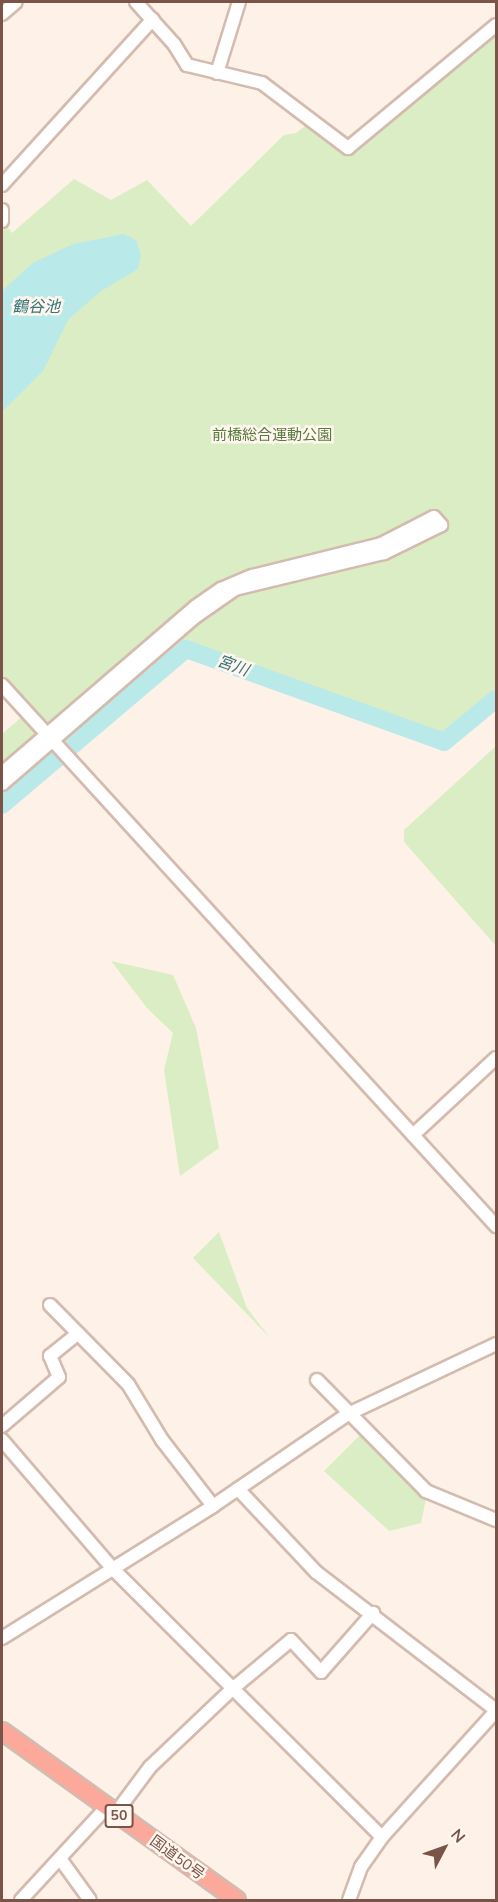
<!DOCTYPE html>
<meta charset="utf-8">
<style>
body{margin:0}
#map{position:relative;width:498px;height:1902px;overflow:hidden;background:#fef2e8;font-family:"Nunito Sans","Noto Sans JP",sans-serif}
div>[style]{position:absolute}
.green>*{inset:0;background:#daedc4}
.water>*{inset:0;background:#bae9e9}
.river>*{height:18px;margin:-9px;padding:0 9px;transform-origin:9px;border-radius:9px;background:#bae9e9}
.roads{filter:drop-shadow(2px 0 #d4bbaf) drop-shadow(-2px 0 #d4bbaf) drop-shadow(0 2px #d4bbaf) drop-shadow(0 -2px #d4bbaf)}
.minor>*{height:12px;margin:-6px;padding:0 6px;transform-origin:6px;border-radius:6px;background:#fff}
.highway>*{height:16px;margin:-8px;padding:0 8px;transform-origin:8px;border-radius:8px;background:#fca89b}
span{translate:-50% -50%;white-space:nowrap;text-align:center;line-height:1.15;-webkit-text-stroke:5px #fff7ef;paint-order:stroke}
.shield-label span{padding:2px 4px;background:#fff7ef;border:2px solid;border-radius:4px;-webkit-text-stroke-width:0}
.shield-label{font-size:14px;color:#7a5449;font-weight:700}
.park-label{font-size:15px;color:#587a3d}
.street-label{font-size:15px;color:#7a5449}
.water-label{font-size:16px;color:#387679;font-style:italic}
.frame{position:absolute;inset:0;border:3px solid #7a5449;pointer-events:none}
.north{position:absolute;left:414px;top:1818px;width:60px;height:60px;-webkit-text-stroke:4px #fff7ef;paint-order:stroke;rotate:49deg;font-size:16px;font-weight:700;line-height:24px;text-align:center;color:#7a5449}
.north::after{content:'';display:block;margin:auto;width:21px;height:27px;background:#7a5449;clip-path:polygon(50% 0,100% 100%,50% 72%,0 100%)}
</style>
<div id="map">
<div class="green">
<div style="clip-path:polygon(496px 32px,496px 693px,444px 738px,182px 642px,2px 801px,2px 734px,31px 709px,2px 676px,2px 230px,5px 223px,12px 233px,74px 179px,111px 200px,147px 180px,191px 226px,284px 135px,296px 133px,310px 122px,342px 150px)"></div>
<div style="clip-path:polygon(496px 746px,496px 946px,404px 842px,404px 830px)"></div>
<div style="clip-path:polygon(111px 961px,173px 975px,196px 1028px,219px 1148px,180px 1176px,164px 1070px,173px 1033px,147px 1008px)"></div>
<div style="clip-path:polygon(219px 1232px,247px 1308px,270px 1338px,193px 1258px)"></div>
<div style="clip-path:polygon(362px 1433px,426px 1499px,421px 1523px,389px 1531px,324px 1471px)"></div>
</div>
<div class="water">
<div style="clip-path:polygon(124px 234px,136px 240px,141px 255px,138px 269px,101px 291px,68px 320px,43px 371px,2px 412px,2px 291px,33px 263px,73px 244px)"></div>
</div>
<div class="river">
<div style="left:2px;top:805px;width:241px;rotate:-40.3deg"></div>
<div style="left:186px;top:649px;width:274px;rotate:19.8deg"></div>
<div style="left:444px;top:742px;width:67px;rotate:-39.6deg"></div>
</div>
<div class="roads">
<div class="minor">
<div style="left:136px;top:2px;width:57px;rotate:47.9deg"></div>
<div style="left:174px;top:44px;width:25px;rotate:58deg"></div>
<div style="left:187px;top:65px;width:77px;rotate:13.5deg"></div>
<div style="left:262px;top:83px;width:108px;rotate:37.1deg"></div>
<div style="left:348px;top:148px;width:192px;rotate:-39.7deg"></div>
<div style="left:2px;top:14px;width:18px;rotate:-41deg"></div>
<div style="left:217px;top:73px;width:74px;rotate:-72.8deg"></div>
<div style="left:2px;top:185px;width:224px;rotate:-47.7deg"></div>
<div style="left:2px;top:210px;width:11px;rotate:90deg"></div>
<div style="left:2px;top:685px;width:733px;rotate:47.6deg"></div>
<div style="left:2px;top:773px;width:255px;rotate:-40.7deg"></div>
<div style="left:195px;top:607px;width:32px;rotate:-35deg"></div>
<div style="left:221px;top:589px;width:34px;rotate:-23deg"></div>
<div style="left:252px;top:576px;width:133px;rotate:-13.9deg"></div>
<div style="left:381px;top:544px;width:59px;rotate:-27deg"></div>
<div style="left:434px;top:517px;width:11px;rotate:49deg"></div>
<div style="left:441px;top:525px;width:64px;rotate:153.8deg"></div>
<div style="left:384px;top:553px;width:153px;rotate:166.4deg"></div>
<div style="left:235px;top:589px;width:49px;rotate:145deg"></div>
<div style="left:195px;top:617px;width:255px;rotate:139.1deg"></div>
<div style="left:413px;top:1135px;width:113px;rotate:-42.9deg"></div>
<div style="left:50px;top:1305px;width:111px;rotate:45.4deg"></div>
<div style="left:128px;top:1384px;width:66px;rotate:58.7deg"></div>
<div style="left:162px;top:1440px;width:83px;rotate:52.3deg"></div>
<div style="left:317px;top:1380px;width:156px;rotate:45.5deg"></div>
<div style="left:426px;top:1491px;width:76px;rotate:22.5deg"></div>
<div style="left:2px;top:1426px;width:75px;rotate:-40.7deg"></div>
<div style="left:59px;top:1377px;width:23px;rotate:-113deg"></div>
<div style="left:50px;top:1356px;width:36px;rotate:-39deg"></div>
<div style="left:2px;top:1440px;width:169px;rotate:49.3deg"></div>
<div style="left:112px;top:1568px;width:381px;rotate:44.9deg"></div>
<div style="left:238px;top:1489px;width:114px;rotate:46.8deg"></div>
<div style="left:316px;top:1572px;width:227px;rotate:37.5deg"></div>
<div style="left:2px;top:1638px;width:249px;rotate:-32deg"></div>
<div style="left:213px;top:1506px;width:163px;rotate:-34.3deg"></div>
<div style="left:348px;top:1414px;width:164px;rotate:-25.3deg"></div>
<div style="left:115px;top:1814px;width:59px;rotate:-53.3deg"></div>
<div style="left:150px;top:1767px;width:112px;rotate:-43.5deg"></div>
<div style="left:231px;top:1690px;width:78px;rotate:-39.8deg"></div>
<div style="left:291px;top:1640px;width:44px;rotate:46.8deg"></div>
<div style="left:321px;top:1672px;width:79px;rotate:-48.6deg"></div>
<div style="left:61px;top:1860px;width:49px;rotate:54.1deg"></div>
<div style="left:21px;top:1900px;width:125px;rotate:-47.3deg"></div>
<div style="left:349px;top:1900px;width:35px;rotate:-70deg"></div>
<div style="left:361px;top:1867px;width:37px;rotate:-55deg"></div>
<div style="left:382px;top:1837px;width:170px;rotate:-47.9deg"></div>
</div>
<div class="highway">
<div style="left:2px;top:1731px;width:289px;rotate:35.7deg"></div>
</div>
</div>
<div class="shield-label">
<span style="left:119px;top:1816px">50</span>
</div>
<div class="park-label">
<span style="left:272px;top:436px">前橋総合運動公園</span>
</div>
<div class="street-label">
<span style="left:177px;top:1858px;rotate:36deg">国道50号</span>
</div>
<div class="water-label">
<span style="left:36px;top:307px">鶴谷池</span>
<span style="left:233px;top:666px;rotate:20deg">宮川</span>
</div>
<div class="frame"></div>
<div class="north">N</div>
</div>
